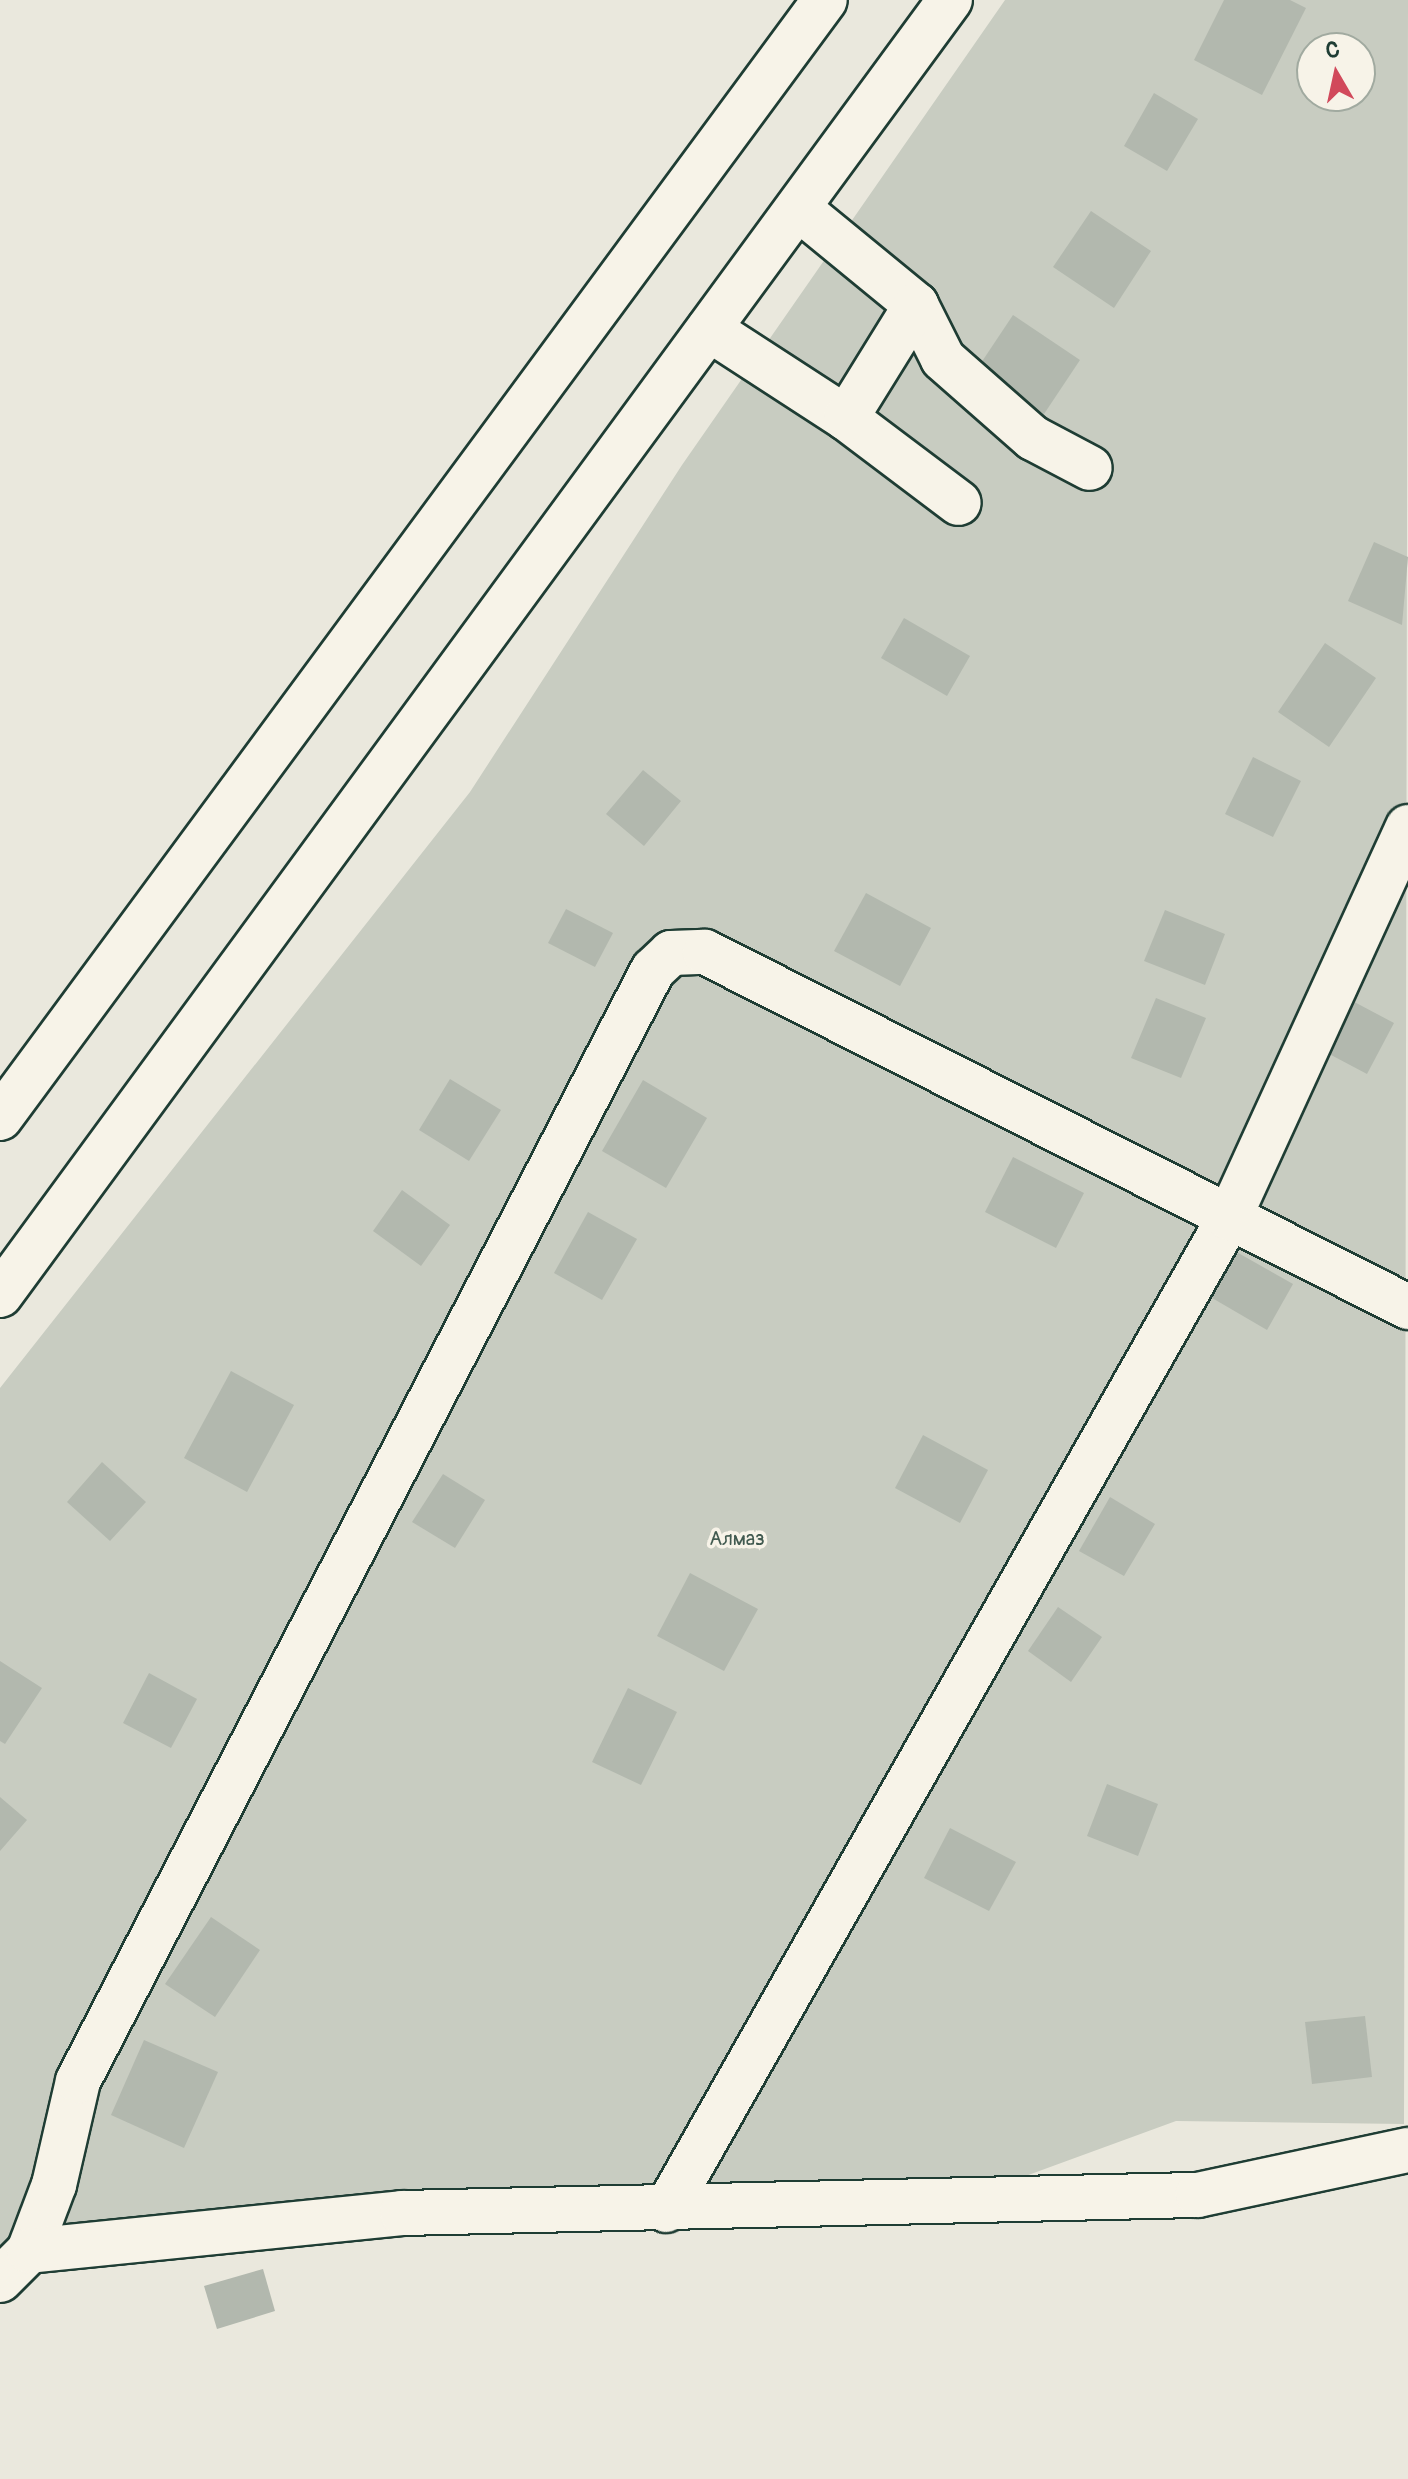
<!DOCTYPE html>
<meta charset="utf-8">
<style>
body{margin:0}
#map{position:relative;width:1408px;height:2479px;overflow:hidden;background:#eae8dd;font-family:Pangolin,sans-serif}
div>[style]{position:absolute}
.green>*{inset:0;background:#c8ccc1}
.building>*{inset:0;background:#b2b8ae}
.roads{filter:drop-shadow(2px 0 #1f3d34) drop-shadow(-2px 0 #1f3d34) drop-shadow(0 2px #1f3d34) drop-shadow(0 -2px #1f3d34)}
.minor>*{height:44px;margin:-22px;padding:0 22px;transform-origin:22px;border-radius:22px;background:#f7f3e8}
.major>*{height:44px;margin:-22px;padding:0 22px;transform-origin:22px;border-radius:22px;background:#f7f3e8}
span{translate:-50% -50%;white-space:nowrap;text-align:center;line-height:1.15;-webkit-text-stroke:7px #f7f3e8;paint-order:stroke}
.park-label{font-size:20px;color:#415a50}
.north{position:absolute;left:1296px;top:32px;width:80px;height:80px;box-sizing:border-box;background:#f7f3e8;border:2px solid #a1aaa0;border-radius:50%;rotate:351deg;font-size:22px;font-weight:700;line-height:32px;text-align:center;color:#1f3d34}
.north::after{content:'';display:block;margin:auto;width:28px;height:36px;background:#d1495b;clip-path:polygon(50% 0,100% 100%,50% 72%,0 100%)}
</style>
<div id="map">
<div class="green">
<div style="clip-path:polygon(evenodd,1005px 0,1408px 0,1404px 2124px,1176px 2121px,946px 2205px,0 2252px,0 1388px,470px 792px,682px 465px,1005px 0,1312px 48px,1360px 48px,1360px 96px,1312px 96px,1312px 48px)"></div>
</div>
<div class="building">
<div style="clip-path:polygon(1224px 0,1290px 0,1306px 8px,1262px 95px,1194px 60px)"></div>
<div style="clip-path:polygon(1154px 93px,1198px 119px,1167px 171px,1124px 146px)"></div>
<div style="clip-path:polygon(1091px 211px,1151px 251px,1114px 308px,1053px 267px)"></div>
<div style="clip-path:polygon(1013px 315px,1080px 360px,1044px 414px,977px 369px)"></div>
<div style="clip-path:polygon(1374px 542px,1408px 557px,1402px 625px,1348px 601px)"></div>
<div style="clip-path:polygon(904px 618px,970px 656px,947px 696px,881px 658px)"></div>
<div style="clip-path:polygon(1325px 643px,1376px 678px,1329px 747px,1278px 712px)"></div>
<div style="clip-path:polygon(1253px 757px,1301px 781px,1273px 837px,1225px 814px)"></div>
<div style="clip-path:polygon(643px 770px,681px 801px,644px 846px,606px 814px)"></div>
<div style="clip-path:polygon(866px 893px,931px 928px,900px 986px,834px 951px)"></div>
<div style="clip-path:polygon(566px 909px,613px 933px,595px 967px,548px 943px)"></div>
<div style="clip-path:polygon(1165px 910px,1225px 934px,1205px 985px,1144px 961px)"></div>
<div style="clip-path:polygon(1343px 996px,1394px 1023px,1367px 1074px,1316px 1047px)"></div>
<div style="clip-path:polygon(1156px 998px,1206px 1018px,1181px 1078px,1131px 1058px)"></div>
<div style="clip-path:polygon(450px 1079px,501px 1110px,469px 1161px,419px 1130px)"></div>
<div style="clip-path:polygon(643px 1080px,707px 1118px,666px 1188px,602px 1151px)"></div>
<div style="clip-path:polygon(1013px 1157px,1084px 1193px,1056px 1248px,985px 1212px)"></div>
<div style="clip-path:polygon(402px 1190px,450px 1225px,421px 1266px,373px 1231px)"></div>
<div style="clip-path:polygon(588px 1212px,637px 1239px,602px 1300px,554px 1273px)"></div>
<div style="clip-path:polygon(1233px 1250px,1293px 1284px,1267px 1330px,1207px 1295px)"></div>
<div style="clip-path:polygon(231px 1371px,294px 1405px,247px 1492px,184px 1458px)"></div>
<div style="clip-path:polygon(923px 1435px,988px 1470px,960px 1523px,895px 1488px)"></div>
<div style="clip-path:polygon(102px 1462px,146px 1502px,110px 1541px,67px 1502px)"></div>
<div style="clip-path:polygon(443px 1474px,485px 1500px,455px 1548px,412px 1522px)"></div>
<div style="clip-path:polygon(1110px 1497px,1155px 1524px,1124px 1576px,1079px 1551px)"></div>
<div style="clip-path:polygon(690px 1573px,758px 1609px,724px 1671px,657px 1636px)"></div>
<div style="clip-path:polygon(1058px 1607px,1102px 1637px,1071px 1682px,1028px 1651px)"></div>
<div style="clip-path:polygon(0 1661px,42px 1688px,5px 1744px,0 1741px)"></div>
<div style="clip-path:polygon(149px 1673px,197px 1699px,171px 1748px,123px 1723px)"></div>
<div style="clip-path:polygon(628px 1688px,677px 1712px,641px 1785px,592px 1762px)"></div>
<div style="clip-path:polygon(1107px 1784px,1158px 1804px,1138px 1856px,1087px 1836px)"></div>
<div style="clip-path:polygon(0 1797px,27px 1820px,0 1851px)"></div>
<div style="clip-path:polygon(950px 1828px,1016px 1862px,989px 1911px,924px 1878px)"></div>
<div style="clip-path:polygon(211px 1917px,260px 1950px,215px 2017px,165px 1984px)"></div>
<div style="clip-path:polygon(1365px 2016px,1372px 2077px,1312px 2084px,1305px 2022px)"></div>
<div style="clip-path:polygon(144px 2040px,218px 2072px,184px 2148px,111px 2115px)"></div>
<div style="clip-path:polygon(263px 2269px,275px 2311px,217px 2329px,204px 2286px)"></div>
</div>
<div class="roads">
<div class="minor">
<div style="left:798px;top:208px;width:153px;rotate:39.4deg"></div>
<div style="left:916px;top:305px;width:60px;rotate:63.4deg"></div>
<div style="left:943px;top:359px;width:120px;rotate:41.3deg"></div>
<div style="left:1033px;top:438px;width:64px;rotate:27.8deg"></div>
<div style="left:709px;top:329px;width:163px;rotate:33deg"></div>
<div style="left:846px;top:418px;width:141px;rotate:37deg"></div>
<div style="left:846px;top:418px;width:133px;rotate:-58.2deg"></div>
<div style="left:666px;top:2210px;width:1141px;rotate:-60.42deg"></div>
<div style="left:1229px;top:1218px;width:430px;rotate:-65.4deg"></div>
<div style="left:29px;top:2251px;width:71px;rotate:-69.3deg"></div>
<div style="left:54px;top:2185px;width:107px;rotate:-77deg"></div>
<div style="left:78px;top:2081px;width:1251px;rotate:-62.64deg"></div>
<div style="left:653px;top:970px;width:25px;rotate:-43deg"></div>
<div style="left:671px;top:953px;width:34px;rotate:-2deg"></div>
<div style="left:705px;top:952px;width:788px;rotate:26.79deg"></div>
<div style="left:0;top:2280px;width:41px;rotate:-45deg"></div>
<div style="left:29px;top:2251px;width:375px;rotate:-5.8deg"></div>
<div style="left:402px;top:2213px;width:796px;rotate:-1.3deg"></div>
<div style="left:1198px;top:2195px;width:215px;rotate:-12.1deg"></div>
</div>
<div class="major">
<div style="left:0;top:1118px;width:1389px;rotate:-53.58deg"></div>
<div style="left:0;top:1295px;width:1606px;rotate:-53.74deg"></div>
</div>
</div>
<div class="park-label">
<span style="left:737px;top:1538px">Алмаз</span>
</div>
<div class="north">С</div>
</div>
